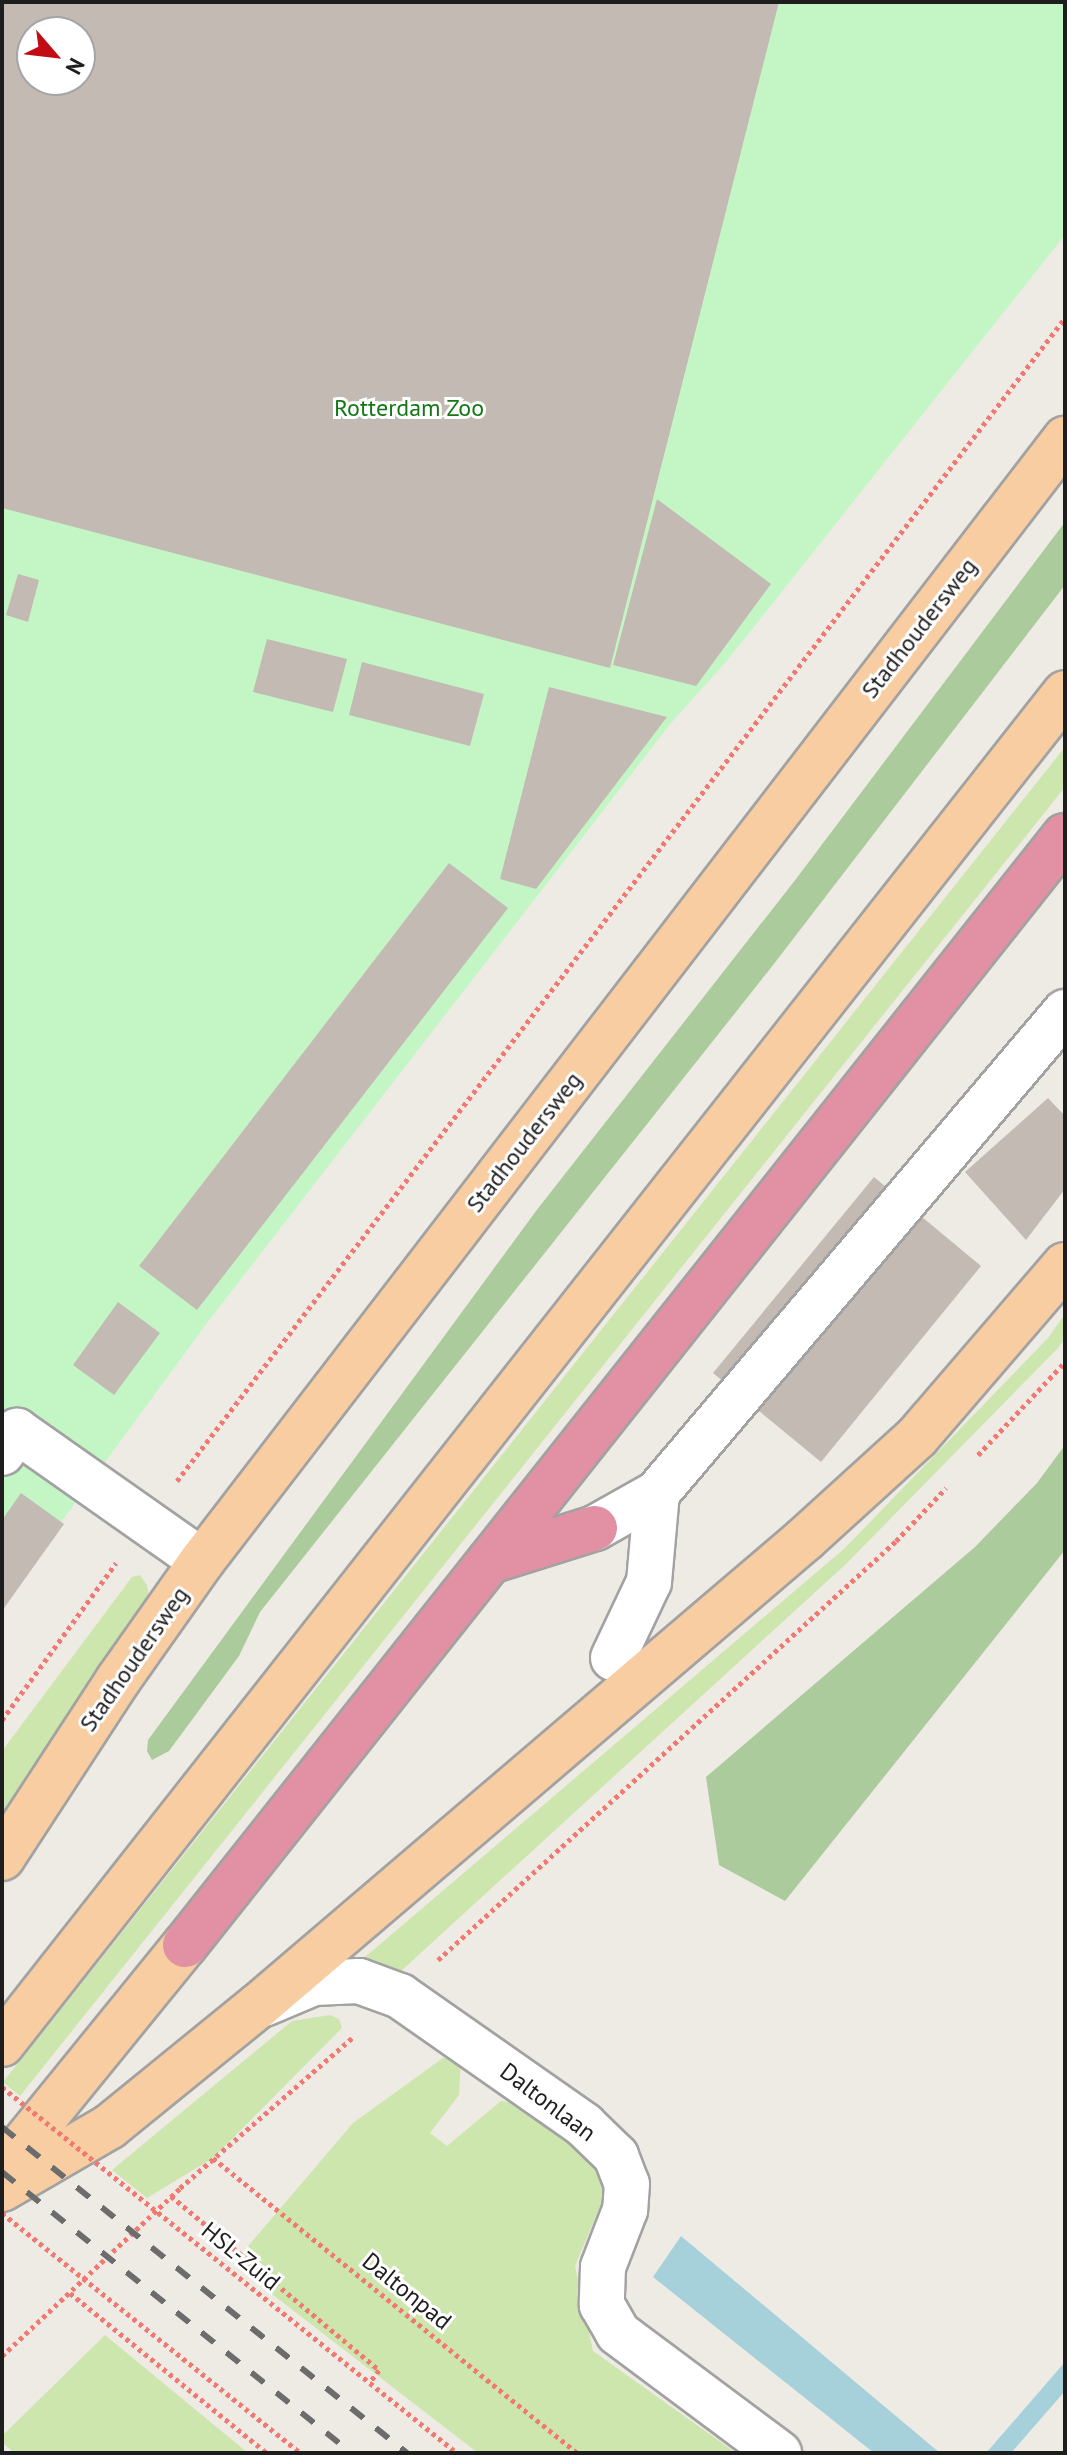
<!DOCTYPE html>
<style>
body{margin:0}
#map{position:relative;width:1067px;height:2455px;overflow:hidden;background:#eeebe5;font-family:"PT Sans",sans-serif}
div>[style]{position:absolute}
.grass>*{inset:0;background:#cce6ad}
.forest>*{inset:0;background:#accb9c}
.park>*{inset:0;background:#c4f6c5}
.water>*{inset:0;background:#a7d1da}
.building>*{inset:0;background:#c3bab4}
.path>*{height:5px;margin-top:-2.5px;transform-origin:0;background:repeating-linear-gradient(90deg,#f27872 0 4px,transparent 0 8px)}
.roads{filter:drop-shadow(2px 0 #a2a2a2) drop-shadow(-2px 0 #a2a2a2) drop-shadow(0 2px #a2a2a2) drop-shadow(0 -2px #a2a2a2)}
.minor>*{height:44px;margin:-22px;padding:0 22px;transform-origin:22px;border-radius:22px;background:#fff}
.major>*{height:44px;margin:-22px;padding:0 22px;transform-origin:22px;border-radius:22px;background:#f7cda1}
.highway>*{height:44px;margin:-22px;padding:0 22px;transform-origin:22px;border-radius:22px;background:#e290a4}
.rail>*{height:6px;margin-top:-3px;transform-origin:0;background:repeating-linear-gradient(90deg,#6c6c6c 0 16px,transparent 0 32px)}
.path-bridge>*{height:5px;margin-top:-2.5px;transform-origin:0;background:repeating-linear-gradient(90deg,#f27872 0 4px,transparent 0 8px)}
span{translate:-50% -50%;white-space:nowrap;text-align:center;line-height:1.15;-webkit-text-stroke:6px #fff;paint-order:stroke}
.park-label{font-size:24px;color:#127714}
.street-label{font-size:24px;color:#1e1e1e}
.frame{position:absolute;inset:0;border:4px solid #1e1e1e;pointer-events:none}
.north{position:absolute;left:16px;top:16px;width:80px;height:80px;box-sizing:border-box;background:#fff;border:2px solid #a5a5a5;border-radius:50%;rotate:118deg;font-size:22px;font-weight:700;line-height:32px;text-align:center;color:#1e1e1e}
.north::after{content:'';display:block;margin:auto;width:28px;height:36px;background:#c10b15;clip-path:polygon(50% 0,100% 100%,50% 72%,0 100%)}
</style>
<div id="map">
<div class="grass">
<div style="clip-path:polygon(1065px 747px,1065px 787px,20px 2096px,3px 2082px)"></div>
<div style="clip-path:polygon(1065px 1314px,1065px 1339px,1058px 1348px,846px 1564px,400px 1972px,351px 1969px,845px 1548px,1048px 1338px)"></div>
<div style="clip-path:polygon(140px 1575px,147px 1585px,150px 1603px,2px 1827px,2px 1751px,132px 1577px)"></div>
<div style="clip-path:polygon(330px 2015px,339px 2019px,342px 2028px,213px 2158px,147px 2198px,112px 2170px,292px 2021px)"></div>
<div style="clip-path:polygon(443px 2058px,461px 2060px,459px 2095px,430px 2133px,447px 2146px,501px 2101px,521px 2104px,596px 2156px,609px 2185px,575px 2266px,593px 2351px,736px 2453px,478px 2453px,233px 2264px,353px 2123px)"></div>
<div style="clip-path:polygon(105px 2335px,248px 2453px,15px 2453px,2px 2443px,2px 2436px)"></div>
</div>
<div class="forest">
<div style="clip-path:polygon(1065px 522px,1065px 585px,770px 969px,260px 1612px,239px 1656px,169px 1751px,152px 1760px,147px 1751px,148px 1740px,536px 1211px,796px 879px)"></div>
<div style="clip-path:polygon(1065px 1445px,1065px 1550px,785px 1901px,719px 1865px,706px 1777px,975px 1547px,1037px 1483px)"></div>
</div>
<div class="park">
<div style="clip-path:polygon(evenodd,2px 2px,1065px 2px,1065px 235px,726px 662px,671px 723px,207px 1323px,2px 1603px,2px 2px,32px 32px,80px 32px,80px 80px,32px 80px,32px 32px)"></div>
</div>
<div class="water">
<div style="clip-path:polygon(681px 2236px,940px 2453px,874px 2453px,653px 2277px)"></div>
<div style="clip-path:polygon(1065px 2362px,1065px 2391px,1011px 2453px,986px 2453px)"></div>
</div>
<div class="building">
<div style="clip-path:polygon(evenodd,2px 2px,779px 2px,610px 668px,2px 508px,2px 2px,32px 32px,80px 32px,80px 80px,32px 80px,32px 32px)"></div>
<div style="clip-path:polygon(657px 499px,771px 584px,696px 686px,613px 665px)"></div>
<div style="clip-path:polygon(18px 574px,39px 580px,28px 622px,6px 615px)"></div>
<div style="clip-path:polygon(267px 639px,347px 659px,333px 712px,253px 692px)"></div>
<div style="clip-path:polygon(362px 662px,484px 694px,470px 746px,349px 715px)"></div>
<div style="clip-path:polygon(549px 687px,667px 717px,536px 889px,500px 879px)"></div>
<div style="clip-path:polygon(449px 863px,508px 908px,197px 1310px,139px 1266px)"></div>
<div style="clip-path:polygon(1048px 1098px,1065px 1116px,1065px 1189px,1026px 1240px,965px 1172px)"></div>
<div style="clip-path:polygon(874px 1177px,981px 1266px,821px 1462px,713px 1373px)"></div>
<div style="clip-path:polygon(118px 1302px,160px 1333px,114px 1395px,73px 1365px)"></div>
<div style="clip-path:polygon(21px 1493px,64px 1524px,2px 1611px,2px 1520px)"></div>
</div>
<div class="path">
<div style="left:978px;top:1455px;width:127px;rotate:-46.9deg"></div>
<div style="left:177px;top:1481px;width:1463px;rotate:-52.64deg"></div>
<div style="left:2px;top:1720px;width:194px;rotate:-54deg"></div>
<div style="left:438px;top:1960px;width:621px;rotate:-42.45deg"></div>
<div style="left:896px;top:1541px;width:73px;rotate:-46.7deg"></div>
<div style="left:213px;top:2158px;width:469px;rotate:39deg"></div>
<div style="left:171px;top:2196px;width:271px;rotate:39.9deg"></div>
<div style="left:379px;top:2370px;width:15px;rotate:127deg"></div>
<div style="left:70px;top:2293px;width:254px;rotate:39.1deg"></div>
<div style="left:2px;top:2356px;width:245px;rotate:-43.3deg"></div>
<div style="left:180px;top:2188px;width:230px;rotate:-41.1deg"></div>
</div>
<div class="roads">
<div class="minor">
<div style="left:2px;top:1453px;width:27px;rotate:-56deg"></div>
<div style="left:17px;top:1431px;width:226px;rotate:35.1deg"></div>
<div style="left:595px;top:1528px;width:71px;rotate:-29.4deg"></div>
<div style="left:657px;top:1493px;width:631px;rotate:-49.69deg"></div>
<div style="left:613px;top:1658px;width:84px;rotate:-64.7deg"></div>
<div style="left:649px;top:1582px;width:89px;rotate:-84.9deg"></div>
<div style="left:264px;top:2004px;width:54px;rotate:-22.8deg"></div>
<div style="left:314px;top:1983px;width:45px;rotate:-2.5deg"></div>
<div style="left:359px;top:1981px;width:44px;rotate:20.1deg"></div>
<div style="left:400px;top:1996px;width:225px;rotate:35deg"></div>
<div style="left:584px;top:2125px;width:45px;rotate:44.1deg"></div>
<div style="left:616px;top:2156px;width:30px;rotate:69deg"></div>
<div style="left:627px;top:2184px;width:26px;rotate:94deg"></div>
<div style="left:625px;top:2210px;width:61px;rotate:111.1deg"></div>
<div style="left:603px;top:2267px;width:38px;rotate:92deg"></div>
<div style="left:602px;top:2305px;width:32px;rotate:60deg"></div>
<div style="left:618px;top:2333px;width:201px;rotate:36.7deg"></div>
</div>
<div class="major">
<div style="left:2px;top:1858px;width:212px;rotate:-56.9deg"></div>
<div style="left:118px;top:1680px;width:146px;rotate:-54.8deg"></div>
<div style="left:202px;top:1561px;width:1416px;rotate:-52.43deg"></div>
<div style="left:2px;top:2044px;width:1719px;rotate:-51.8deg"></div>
<div style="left:2px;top:2170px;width:290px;rotate:-50.9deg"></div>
<div style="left:2px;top:2189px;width:124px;rotate:-30.1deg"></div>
<div style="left:109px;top:2127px;width:192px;rotate:-39.1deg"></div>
<div style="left:258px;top:2006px;width:719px;rotate:-40.49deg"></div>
<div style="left:805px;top:1539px;width:151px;rotate:-42.3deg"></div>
<div style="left:917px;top:1437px;width:227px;rotate:-49.3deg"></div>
</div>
<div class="highway">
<div style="left:490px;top:1561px;width:110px;rotate:-17.4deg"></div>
<div style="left:185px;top:1945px;width:1416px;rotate:-51.57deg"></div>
</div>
</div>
<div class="rail">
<div style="left:2px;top:2127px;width:520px;rotate:38.83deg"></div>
<div style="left:2px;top:2172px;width:448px;rotate:38.8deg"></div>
</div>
<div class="path-bridge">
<div style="left:2px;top:2087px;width:584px;rotate:38.81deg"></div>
<div style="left:2px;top:2213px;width:383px;rotate:38.8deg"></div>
</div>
<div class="park-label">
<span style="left:409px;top:408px">Rotterdam Zoo</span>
</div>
<div class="street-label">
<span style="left:919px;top:628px;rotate:-52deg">Stadhoudersweg</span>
<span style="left:524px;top:1142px;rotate:-52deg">Stadhoudersweg</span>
<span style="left:134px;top:1659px;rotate:-55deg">Stadhoudersweg</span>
<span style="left:548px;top:2102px;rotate:37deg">Daltonlaan</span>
<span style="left:241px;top:2256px;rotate:39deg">HSL-Zuid</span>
<span style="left:407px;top:2291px;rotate:39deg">Daltonpad</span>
</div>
<div class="frame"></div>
<div class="north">N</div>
</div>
